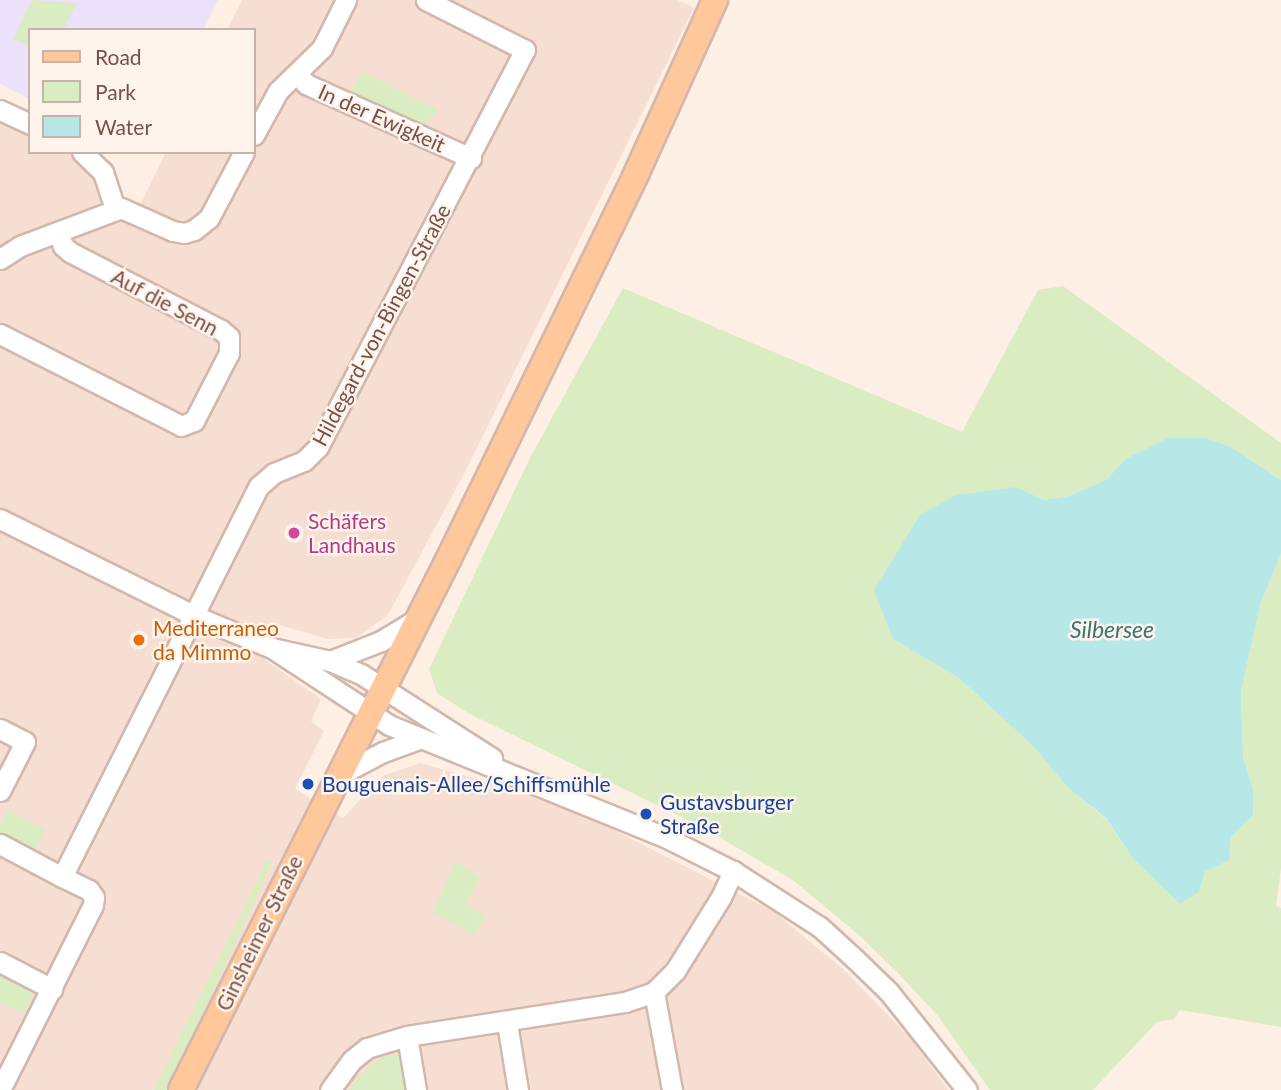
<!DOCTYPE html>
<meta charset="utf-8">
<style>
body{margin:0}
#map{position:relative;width:1281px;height:1090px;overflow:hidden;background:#feefe4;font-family:Lato,sans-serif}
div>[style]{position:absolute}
.residential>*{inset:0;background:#f6dfd2}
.education>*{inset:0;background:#ece1fa}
.green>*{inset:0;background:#daecc1}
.water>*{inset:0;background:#b7e8e7}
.roads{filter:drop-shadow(2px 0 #d2b7ac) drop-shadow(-2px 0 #d2b7ac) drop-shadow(0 2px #d2b7ac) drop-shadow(0 -2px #d2b7ac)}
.minor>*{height:19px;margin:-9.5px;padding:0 9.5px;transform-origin:9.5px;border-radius:9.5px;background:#fff}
.major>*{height:24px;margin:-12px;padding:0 12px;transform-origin:12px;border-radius:12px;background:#ffc79a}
.dots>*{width:19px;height:19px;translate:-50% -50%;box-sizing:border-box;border:4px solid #fff4ec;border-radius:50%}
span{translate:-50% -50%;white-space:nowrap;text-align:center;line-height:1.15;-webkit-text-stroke:5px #fff4ec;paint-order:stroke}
.street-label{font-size:21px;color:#785048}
.hotel-label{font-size:21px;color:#b23c85}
.left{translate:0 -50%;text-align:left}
.food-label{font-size:21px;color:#c56008}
.transit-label{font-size:21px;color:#164399}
.water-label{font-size:23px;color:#387676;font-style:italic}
.legend{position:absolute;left:28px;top:28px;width:228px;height:126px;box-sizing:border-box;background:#fff4ec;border:2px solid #c9b2aa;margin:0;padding:9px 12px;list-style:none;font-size:21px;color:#785048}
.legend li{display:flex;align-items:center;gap:14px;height:35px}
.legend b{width:35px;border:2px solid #c9b2aa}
</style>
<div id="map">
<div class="residential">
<div style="clip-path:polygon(242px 0,677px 0,694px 8px,464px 474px,388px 615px,356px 638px,328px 639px,279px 625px,265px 660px,321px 699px,311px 721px,324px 731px,295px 789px,343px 818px,382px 776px,420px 763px,508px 788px,594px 820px,773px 911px,843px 969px,912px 1040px,948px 1090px,0 1090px,0 117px,30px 132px,30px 152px,70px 152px,80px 157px,107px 194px,141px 203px,166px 152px,254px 152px,254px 30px,227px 30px)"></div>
</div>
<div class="education">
<div style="clip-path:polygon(0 0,218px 0,203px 30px,30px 30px,30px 99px,0 84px)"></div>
</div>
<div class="green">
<div style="clip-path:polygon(32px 0,77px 3px,63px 30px,30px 30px,30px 47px,13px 39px)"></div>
<div style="clip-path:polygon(362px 71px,438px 110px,422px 129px,349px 94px)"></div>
<div style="clip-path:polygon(1063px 286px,1281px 443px,1281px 480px,1231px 447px,1206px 438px,1169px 438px,1127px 458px,1106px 480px,1069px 496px,1044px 500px,1017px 487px,893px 639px,959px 678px,1035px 748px,1068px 788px,1106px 819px,1132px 857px,1199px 892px,1205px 872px,1228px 860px,1231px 837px,1253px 815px,1253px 789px,1243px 757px,1241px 692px,1260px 605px,1281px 554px,1281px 868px,1276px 906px,1281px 908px,1281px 1027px,1180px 1010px,1174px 1019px,1157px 1022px,1093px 1090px,990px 1090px,938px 1016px,899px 974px,860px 936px,794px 881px,702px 827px,468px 713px,437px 693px,429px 669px,530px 458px,623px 288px,962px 432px,1038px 290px)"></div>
<div style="clip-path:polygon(8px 810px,45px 829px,34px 852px,0 834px,0 824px)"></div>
<div style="clip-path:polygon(267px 860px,272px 863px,168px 1090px,154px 1090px)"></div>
<div style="clip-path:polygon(455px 861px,480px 877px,466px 905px,485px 916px,475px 936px,433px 912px)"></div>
<div style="clip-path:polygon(0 970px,37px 988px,24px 1014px,0 1002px)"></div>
<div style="clip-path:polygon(400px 1054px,405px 1090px,350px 1090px,354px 1080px,382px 1056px)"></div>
</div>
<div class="water">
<div style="clip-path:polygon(1168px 438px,1206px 438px,1231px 447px,1281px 480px,1281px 554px,1260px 605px,1241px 692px,1243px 757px,1253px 789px,1253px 815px,1231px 837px,1229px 860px,1205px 872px,1199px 892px,1180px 904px,1132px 857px,1106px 818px,1068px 788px,1035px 748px,959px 678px,893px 639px,874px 590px,920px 515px,956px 495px,1017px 487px,1044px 500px,1069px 496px,1106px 480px,1127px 458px)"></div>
</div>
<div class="roads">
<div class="minor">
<div style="left:297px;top:73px;width:14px;rotate:51deg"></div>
<div style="left:306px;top:84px;width:181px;rotate:24.2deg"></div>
<div style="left:0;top:110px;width:33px;rotate:25deg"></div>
<div style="left:254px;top:135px;width:50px;rotate:-61.4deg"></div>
<div style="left:278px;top:91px;width:62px;rotate:-44.3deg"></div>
<div style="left:322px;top:48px;width:54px;rotate:-63.4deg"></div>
<div style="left:82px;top:152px;width:29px;rotate:44deg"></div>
<div style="left:103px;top:172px;width:40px;rotate:72deg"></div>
<div style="left:0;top:259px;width:24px;rotate:-33deg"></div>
<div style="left:20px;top:246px;width:108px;rotate:-20.6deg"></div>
<div style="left:121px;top:208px;width:57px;rotate:23.9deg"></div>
<div style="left:173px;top:231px;width:11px;rotate:10deg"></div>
<div style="left:184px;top:233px;width:10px;rotate:-17deg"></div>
<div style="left:194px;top:230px;width:19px;rotate:-39deg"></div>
<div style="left:209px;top:218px;width:75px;rotate:-62.1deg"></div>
<div style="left:0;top:334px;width:203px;rotate:26.9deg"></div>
<div style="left:181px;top:426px;width:14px;rotate:-21deg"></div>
<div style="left:194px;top:421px;width:76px;rotate:-62.8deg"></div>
<div style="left:229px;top:353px;width:16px;rotate:-90deg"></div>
<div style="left:229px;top:337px;width:11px;rotate:-139deg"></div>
<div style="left:221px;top:330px;width:170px;rotate:-152.7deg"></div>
<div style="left:70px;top:252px;width:9px;rotate:-139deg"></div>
<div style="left:63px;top:246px;width:15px;rotate:-110deg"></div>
<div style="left:0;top:519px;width:218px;rotate:26.4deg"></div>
<div style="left:195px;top:616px;width:83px;rotate:22.6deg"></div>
<div style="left:272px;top:648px;width:59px;rotate:12.6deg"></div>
<div style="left:330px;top:661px;width:34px;rotate:23deg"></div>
<div style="left:361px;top:674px;width:156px;rotate:32.7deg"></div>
<div style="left:272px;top:648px;width:140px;rotate:33.3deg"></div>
<div style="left:389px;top:725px;width:300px;rotate:22.1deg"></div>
<div style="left:667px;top:838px;width:74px;rotate:26.6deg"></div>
<div style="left:733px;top:871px;width:103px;rotate:32.8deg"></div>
<div style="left:820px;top:927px;width:47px;rotate:42.4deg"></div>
<div style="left:855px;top:959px;width:47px;rotate:44.1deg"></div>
<div style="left:889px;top:992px;width:125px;rotate:51.5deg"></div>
<div style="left:330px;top:661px;width:55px;rotate:-21.4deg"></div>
<div style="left:381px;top:641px;width:44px;rotate:-31.2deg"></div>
<div style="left:0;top:729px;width:28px;rotate:27deg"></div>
<div style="left:25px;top:742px;width:55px;rotate:117deg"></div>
<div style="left:337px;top:776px;width:52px;rotate:-27.6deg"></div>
<div style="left:383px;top:752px;width:38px;rotate:-20deg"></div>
<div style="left:0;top:844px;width:70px;rotate:28deg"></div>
<div style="left:0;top:962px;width:59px;rotate:27.4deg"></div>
<div style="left:654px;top:992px;width:100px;rotate:79.6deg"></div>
<div style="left:507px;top:1023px;width:68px;rotate:80.7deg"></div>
<div style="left:407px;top:1036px;width:55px;rotate:80.5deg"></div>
<div style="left:0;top:1090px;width:207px;rotate:-63.3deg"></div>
<div style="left:93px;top:905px;width:8px;rotate:-83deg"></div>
<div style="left:94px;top:897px;width:9px;rotate:-126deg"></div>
<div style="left:89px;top:890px;width:30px;rotate:-154deg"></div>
<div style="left:62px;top:877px;width:438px;rotate:-63.3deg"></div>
<div style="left:259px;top:486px;width:20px;rotate:-41deg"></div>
<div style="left:274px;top:473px;width:32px;rotate:-22deg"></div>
<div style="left:304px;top:461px;width:20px;rotate:-45deg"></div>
<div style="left:318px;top:447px;width:448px;rotate:-62.5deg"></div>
<div style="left:525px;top:50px;width:111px;rotate:-153.2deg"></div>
<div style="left:330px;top:1090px;width:37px;rotate:-54deg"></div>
<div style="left:352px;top:1060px;width:19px;rotate:-39deg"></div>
<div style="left:367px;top:1048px;width:42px;rotate:-16.7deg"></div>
<div style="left:407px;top:1036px;width:221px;rotate:-8.9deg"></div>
<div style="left:625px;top:1002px;width:31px;rotate:-19deg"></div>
<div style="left:654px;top:992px;width:30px;rotate:-45deg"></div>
<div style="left:675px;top:971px;width:87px;rotate:-58.1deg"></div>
<div style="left:721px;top:897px;width:29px;rotate:-65deg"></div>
</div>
<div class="major">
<div style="left:181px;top:1090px;width:596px;rotate:-63.26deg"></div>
<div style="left:449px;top:558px;width:429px;rotate:-64deg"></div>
<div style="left:637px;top:172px;width:189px;rotate:-65.6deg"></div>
</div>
</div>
<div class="dots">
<div style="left:294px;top:533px;background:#d1479c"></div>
<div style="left:139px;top:640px;background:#e8710a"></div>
<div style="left:308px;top:784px;background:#1a4fb4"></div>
<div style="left:646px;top:814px;background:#1a4fb4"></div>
</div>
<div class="street-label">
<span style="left:382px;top:118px;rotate:24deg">In der Ewigkeit</span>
<span style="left:165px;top:302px;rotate:28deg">Auf die Senn</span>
<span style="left:381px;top:325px;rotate:-62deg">Hildegard-von-Bingen-Straße</span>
<span style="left:259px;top:933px;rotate:-64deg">Ginsheimer Straße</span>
</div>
<div class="hotel-label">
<span class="left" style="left:308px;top:533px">Schäfers<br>Landhaus</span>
</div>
<div class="food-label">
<span class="left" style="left:153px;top:640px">Mediterraneo<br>da Mimmo</span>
</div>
<div class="transit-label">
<span class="left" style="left:322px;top:784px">Bouguenais-Allee/Schiffsmühle</span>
<span class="left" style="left:660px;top:814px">Gustavsburger<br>Straße</span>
</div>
<div class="water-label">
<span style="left:1112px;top:629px">Silbersee</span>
</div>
<ul class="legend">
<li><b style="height:9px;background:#ffc79a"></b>Road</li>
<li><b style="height:19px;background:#daecc1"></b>Park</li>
<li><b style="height:19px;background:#b7e8e7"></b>Water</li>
</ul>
</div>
